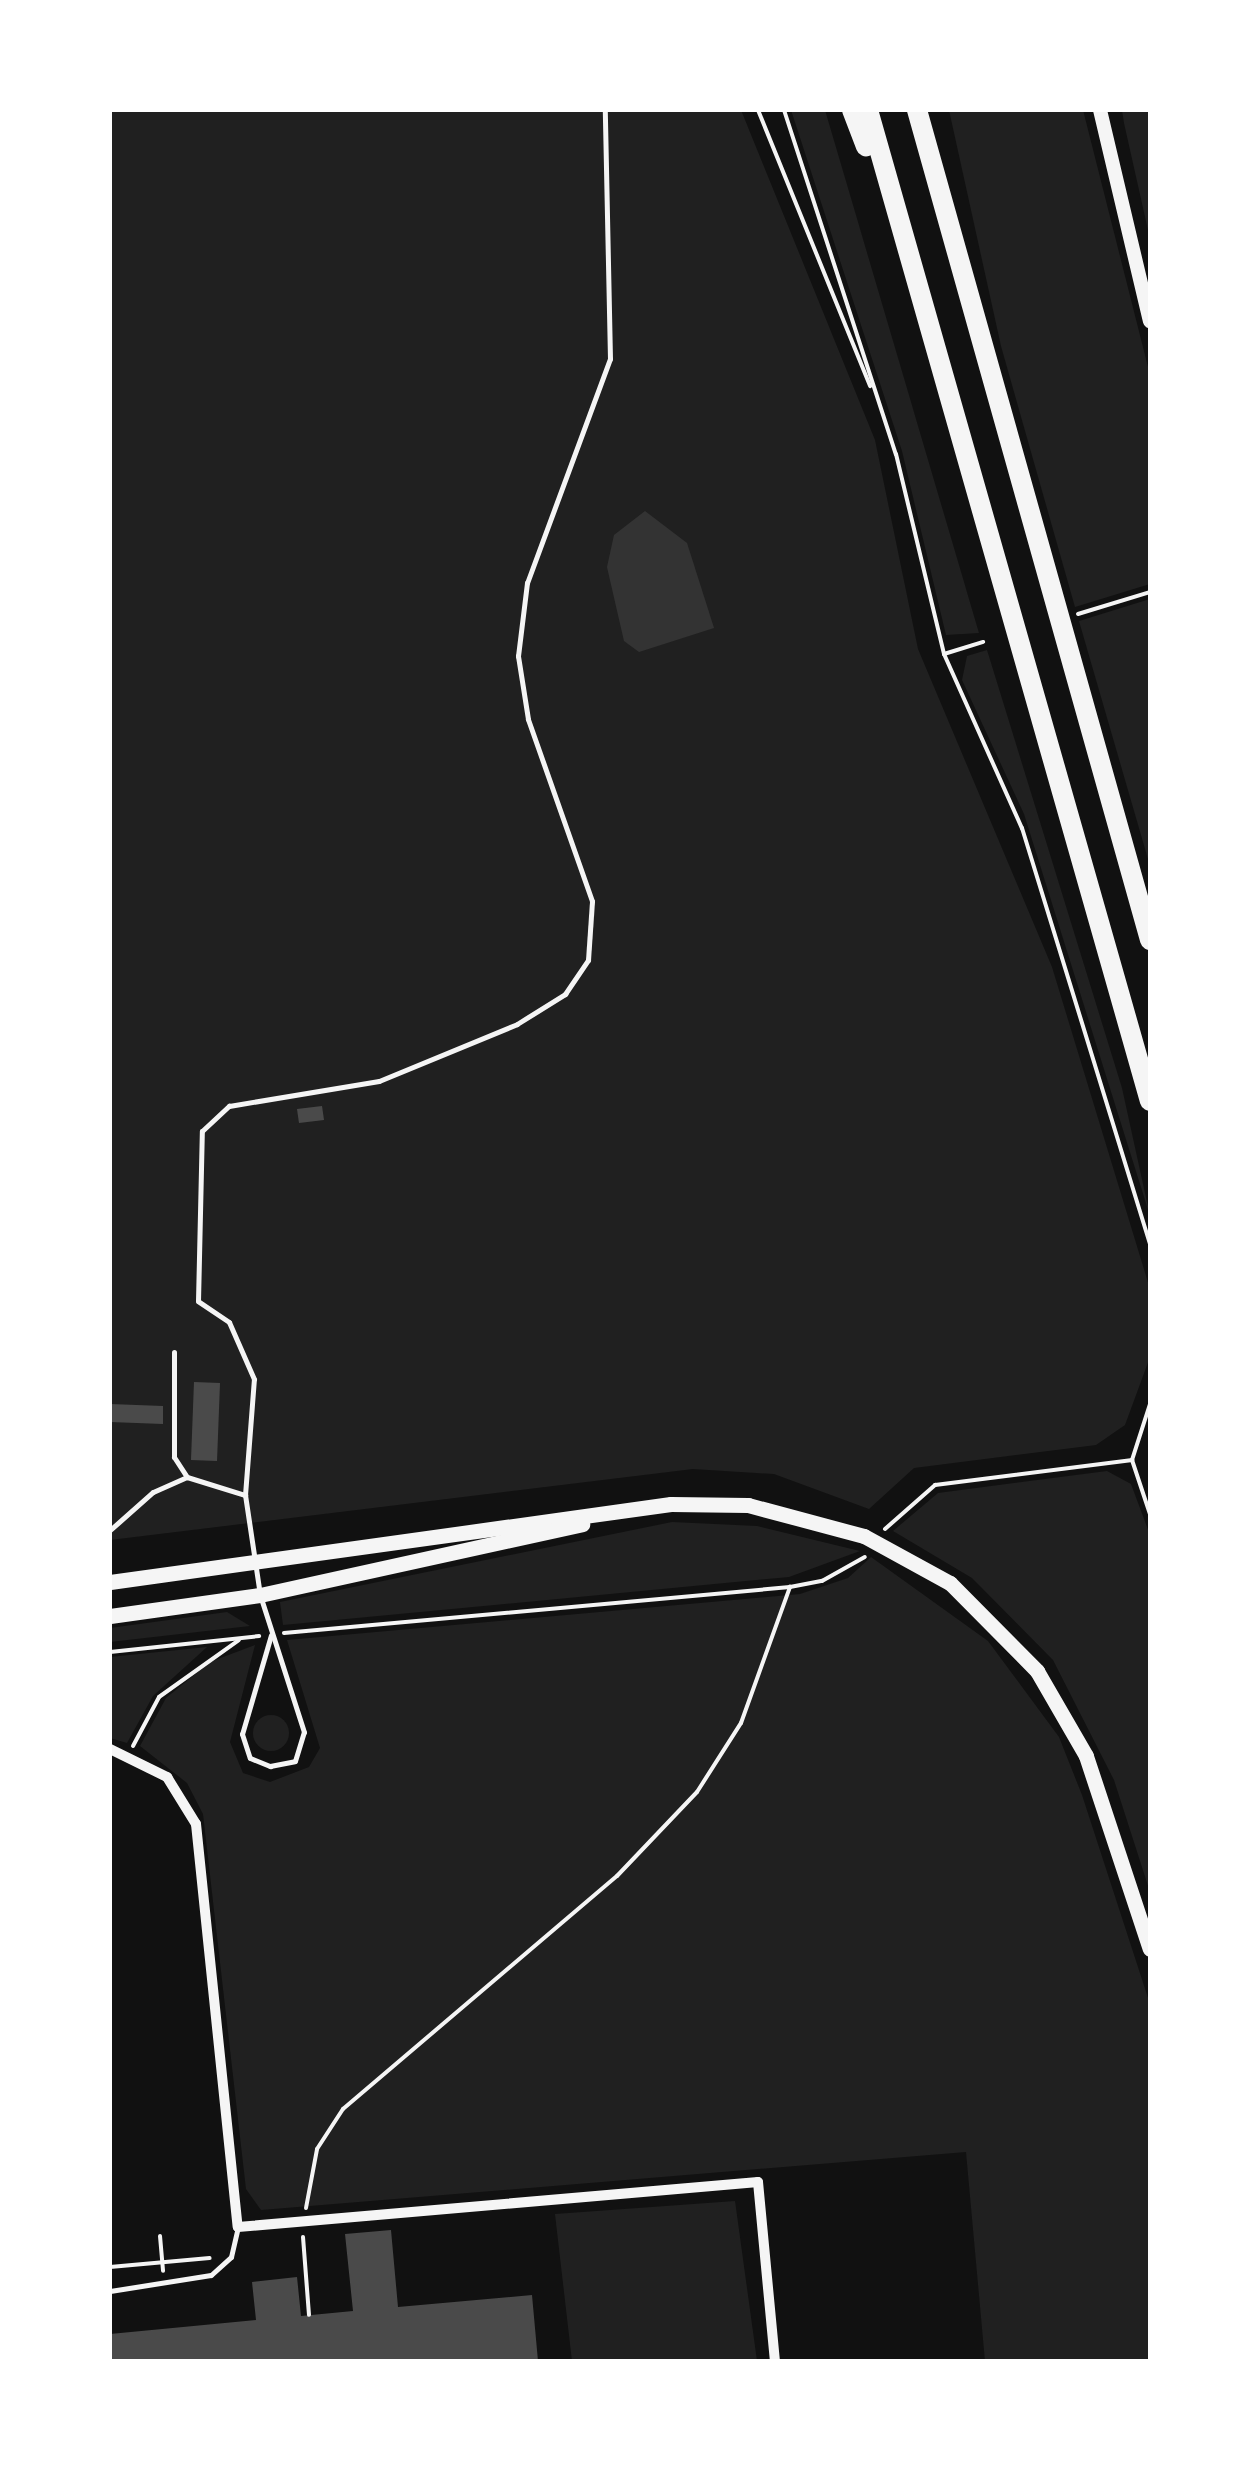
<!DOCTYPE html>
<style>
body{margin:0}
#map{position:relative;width:1260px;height:2471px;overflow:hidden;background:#111;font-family:Overpass,sans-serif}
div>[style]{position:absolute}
.green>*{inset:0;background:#202020}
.round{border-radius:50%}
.water>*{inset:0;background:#333}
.building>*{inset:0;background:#4a4a4a}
.path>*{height:4px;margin:-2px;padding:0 2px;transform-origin:2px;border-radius:2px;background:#f5f5f5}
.service>*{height:5px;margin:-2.5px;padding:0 2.5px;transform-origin:2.5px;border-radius:2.5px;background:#f5f5f5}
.minor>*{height:10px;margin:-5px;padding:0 5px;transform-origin:5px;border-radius:5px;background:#f5f5f5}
.tertiary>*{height:14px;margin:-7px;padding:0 7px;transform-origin:7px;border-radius:7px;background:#f5f5f5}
.secondary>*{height:15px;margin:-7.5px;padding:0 7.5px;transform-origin:7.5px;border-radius:7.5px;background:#f5f5f5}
.motorway>*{height:20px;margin:-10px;padding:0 10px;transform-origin:10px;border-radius:10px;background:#f5f5f5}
span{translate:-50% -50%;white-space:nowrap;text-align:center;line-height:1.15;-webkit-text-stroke:8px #fff;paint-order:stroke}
.frame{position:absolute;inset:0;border:112px solid #fff;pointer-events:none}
</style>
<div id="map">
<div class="green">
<div style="clip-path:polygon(110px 110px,741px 110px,875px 440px,918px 649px,1052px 967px,1150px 1289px,1150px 1357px,1125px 1425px,1096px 1445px,914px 1468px,869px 1509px,774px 1474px,693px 1469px,110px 1540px)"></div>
<div style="clip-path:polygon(791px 110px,825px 110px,979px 633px,946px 635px,902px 451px)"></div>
<div style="clip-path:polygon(949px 110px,1083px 110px,1150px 375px,1150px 584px,1075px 607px,1001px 346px)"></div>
<div style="clip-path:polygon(1122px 110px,1150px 110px,1150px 239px,1124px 123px)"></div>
<div style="clip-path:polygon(1150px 599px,1150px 866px,1079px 621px)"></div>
<div style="clip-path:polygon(987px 650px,1122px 1088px,1150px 1216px,1024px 814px,962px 680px,967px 656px)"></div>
<div style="clip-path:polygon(1107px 1471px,1131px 1484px,1150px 1535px,1150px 1892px,1114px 1780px,1053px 1660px,972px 1578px,893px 1531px,938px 1493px)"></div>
<div style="clip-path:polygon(672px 1522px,757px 1526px,860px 1551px,789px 1577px,283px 1625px,280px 1602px)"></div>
<div style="clip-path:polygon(871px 1557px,988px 1641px,1059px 1737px,1082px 1795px,1150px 2004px,1150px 2361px,985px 2361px,966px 2152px,261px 2210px,246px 2189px,203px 1814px,187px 1783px,140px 1746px,166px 1698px,210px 1662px,255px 1645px,230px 1742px,243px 1773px,270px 1782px,309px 1767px,320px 1748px,287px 1640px,800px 1594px,848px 1578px)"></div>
<div style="clip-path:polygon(227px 1612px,250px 1626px,110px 1642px,110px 1628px)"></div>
<div style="clip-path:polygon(207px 1647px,153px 1696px,127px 1743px,110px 1738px,110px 1657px)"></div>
<div class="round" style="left:253px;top:1715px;width:36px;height:36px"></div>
<div style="clip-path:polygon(735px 2201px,757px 2361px,572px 2361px,555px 2214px)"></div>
</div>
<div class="water">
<div style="clip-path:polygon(645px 511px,687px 543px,714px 628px,639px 652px,624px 641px,607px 567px,614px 535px)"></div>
</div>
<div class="building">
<div style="clip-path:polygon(322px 1106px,324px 1120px,299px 1123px,297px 1109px)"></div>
<div style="clip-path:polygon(194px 1382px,220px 1383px,217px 1461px,191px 1460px)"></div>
<div style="clip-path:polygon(110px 1404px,163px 1406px,163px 1424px,110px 1422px)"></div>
<div style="clip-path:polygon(391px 2230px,398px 2307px,532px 2295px,538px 2361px,110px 2361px,110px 2334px,256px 2320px,252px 2282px,297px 2277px,301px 2316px,353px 2311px,345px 2234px)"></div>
</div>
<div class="path">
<div style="left:758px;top:110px;width:298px;rotate:67.9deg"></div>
<div style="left:784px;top:110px;width:362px;rotate:72deg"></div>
<div style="left:896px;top:454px;width:206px;rotate:76.5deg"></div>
<div style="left:944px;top:654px;width:191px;rotate:65.9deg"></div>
<div style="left:1022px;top:828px;width:435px;rotate:72.9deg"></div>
<div style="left:1078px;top:614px;width:75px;rotate:-17deg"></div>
<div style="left:944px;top:654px;width:41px;rotate:-17.1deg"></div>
<div style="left:1150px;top:1404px;width:59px;rotate:107.8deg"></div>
<div style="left:1132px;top:1460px;width:57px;rotate:71.6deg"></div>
<div style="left:885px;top:1529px;width:67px;rotate:-41.3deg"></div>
<div style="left:935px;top:1485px;width:199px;rotate:-7.2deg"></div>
<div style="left:284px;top:1633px;width:508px;rotate:-5.19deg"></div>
<div style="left:790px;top:1587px;width:33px;rotate:-11deg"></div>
<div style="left:822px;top:1581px;width:49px;rotate:-29.2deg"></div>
<div style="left:110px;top:1652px;width:150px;rotate:-6.1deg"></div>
<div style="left:133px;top:1746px;width:55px;rotate:-62deg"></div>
<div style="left:159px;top:1697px;width:98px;rotate:-35.5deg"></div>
<div style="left:306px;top:2208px;width:60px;rotate:-79.4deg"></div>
<div style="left:317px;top:2149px;width:48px;rotate:-57deg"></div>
<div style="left:343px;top:2109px;width:360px;rotate:-40.4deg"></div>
<div style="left:617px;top:1876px;width:116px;rotate:-46.4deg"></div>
<div style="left:697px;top:1792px;width:82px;rotate:-57.5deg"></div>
<div style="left:741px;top:1723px;width:145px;rotate:-70.2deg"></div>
<div style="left:160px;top:2236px;width:35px;rotate:85deg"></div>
<div style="left:303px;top:2237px;width:78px;rotate:85.6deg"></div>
<div style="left:110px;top:2267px;width:100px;rotate:-5.1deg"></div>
</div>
<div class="service">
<div style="left:174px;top:1352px;width:105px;rotate:90deg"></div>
<div style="left:174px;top:1457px;width:24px;rotate:57deg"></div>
<div style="left:110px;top:1530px;width:57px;rotate:-41.5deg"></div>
<div style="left:153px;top:1492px;width:37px;rotate:-24deg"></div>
<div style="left:187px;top:1477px;width:61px;rotate:17.2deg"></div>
<div style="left:271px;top:1635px;width:103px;rotate:106.3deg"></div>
<div style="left:242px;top:1734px;width:25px;rotate:72deg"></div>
<div style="left:250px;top:1758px;width:22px;rotate:22deg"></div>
<div style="left:270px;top:1766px;width:25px;rotate:-11deg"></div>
<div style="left:295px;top:1761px;width:30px;rotate:-73deg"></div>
<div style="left:304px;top:1732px;width:144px;rotate:-107.8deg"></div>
<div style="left:260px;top:1595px;width:101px;rotate:-98.5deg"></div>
<div style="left:245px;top:1495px;width:116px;rotate:-85.6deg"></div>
<div style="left:254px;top:1379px;width:62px;rotate:-113.7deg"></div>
<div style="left:229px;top:1322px;width:37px;rotate:-146deg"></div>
<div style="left:198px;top:1301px;width:170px;rotate:-88.7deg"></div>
<div style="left:202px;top:1131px;width:37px;rotate:-43deg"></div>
<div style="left:229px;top:1106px;width:152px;rotate:-9.5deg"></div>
<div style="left:379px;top:1081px;width:149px;rotate:-22.4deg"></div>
<div style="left:517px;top:1024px;width:57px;rotate:-32deg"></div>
<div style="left:565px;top:994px;width:41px;rotate:-55.9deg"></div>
<div style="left:588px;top:960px;width:59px;rotate:-86.1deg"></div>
<div style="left:592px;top:901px;width:193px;rotate:-109.4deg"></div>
<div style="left:528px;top:719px;width:64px;rotate:-99deg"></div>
<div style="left:518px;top:656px;width:74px;rotate:-83deg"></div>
<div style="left:527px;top:583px;width:239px;rotate:-69.7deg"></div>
<div style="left:610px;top:359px;width:249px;rotate:-91.2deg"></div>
<div style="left:110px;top:2291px;width:102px;rotate:-9deg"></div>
<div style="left:211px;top:2275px;width:27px;rotate:-42deg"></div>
<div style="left:231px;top:2257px;width:31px;rotate:-77deg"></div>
</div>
<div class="minor">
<div style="left:110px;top:1749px;width:64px;rotate:26.2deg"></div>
<div style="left:167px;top:1777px;width:55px;rotate:58.3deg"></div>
<div style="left:196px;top:1824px;width:405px;rotate:84.1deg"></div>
<div style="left:238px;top:2227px;width:522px;rotate:-4.95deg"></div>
<div style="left:758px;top:2182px;width:180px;rotate:84.6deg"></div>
</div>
<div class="tertiary">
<div style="left:1100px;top:110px;width:217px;rotate:76.7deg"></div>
</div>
<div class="secondary">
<div style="left:110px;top:1582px;width:566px;rotate:-7.92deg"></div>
<div style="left:671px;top:1504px;width:77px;rotate:0.7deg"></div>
<div style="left:748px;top:1505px;width:120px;rotate:15deg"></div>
<div style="left:864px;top:1536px;width:98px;rotate:28.7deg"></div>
<div style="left:950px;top:1583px;width:124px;rotate:45.3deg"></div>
<div style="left:1037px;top:1671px;width:98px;rotate:60deg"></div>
<div style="left:1086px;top:1756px;width:203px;rotate:71.7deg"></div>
<div style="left:110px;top:1616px;width:151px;rotate:-8deg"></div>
<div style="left:260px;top:1595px;width:330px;rotate:-12.4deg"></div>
</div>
<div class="motorway">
<div style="left:852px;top:110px;width:39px;rotate:69deg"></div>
<div style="left:868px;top:110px;width:1030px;rotate:74.12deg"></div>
<div style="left:917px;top:110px;width:862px;rotate:74.32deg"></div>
</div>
<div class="frame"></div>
</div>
